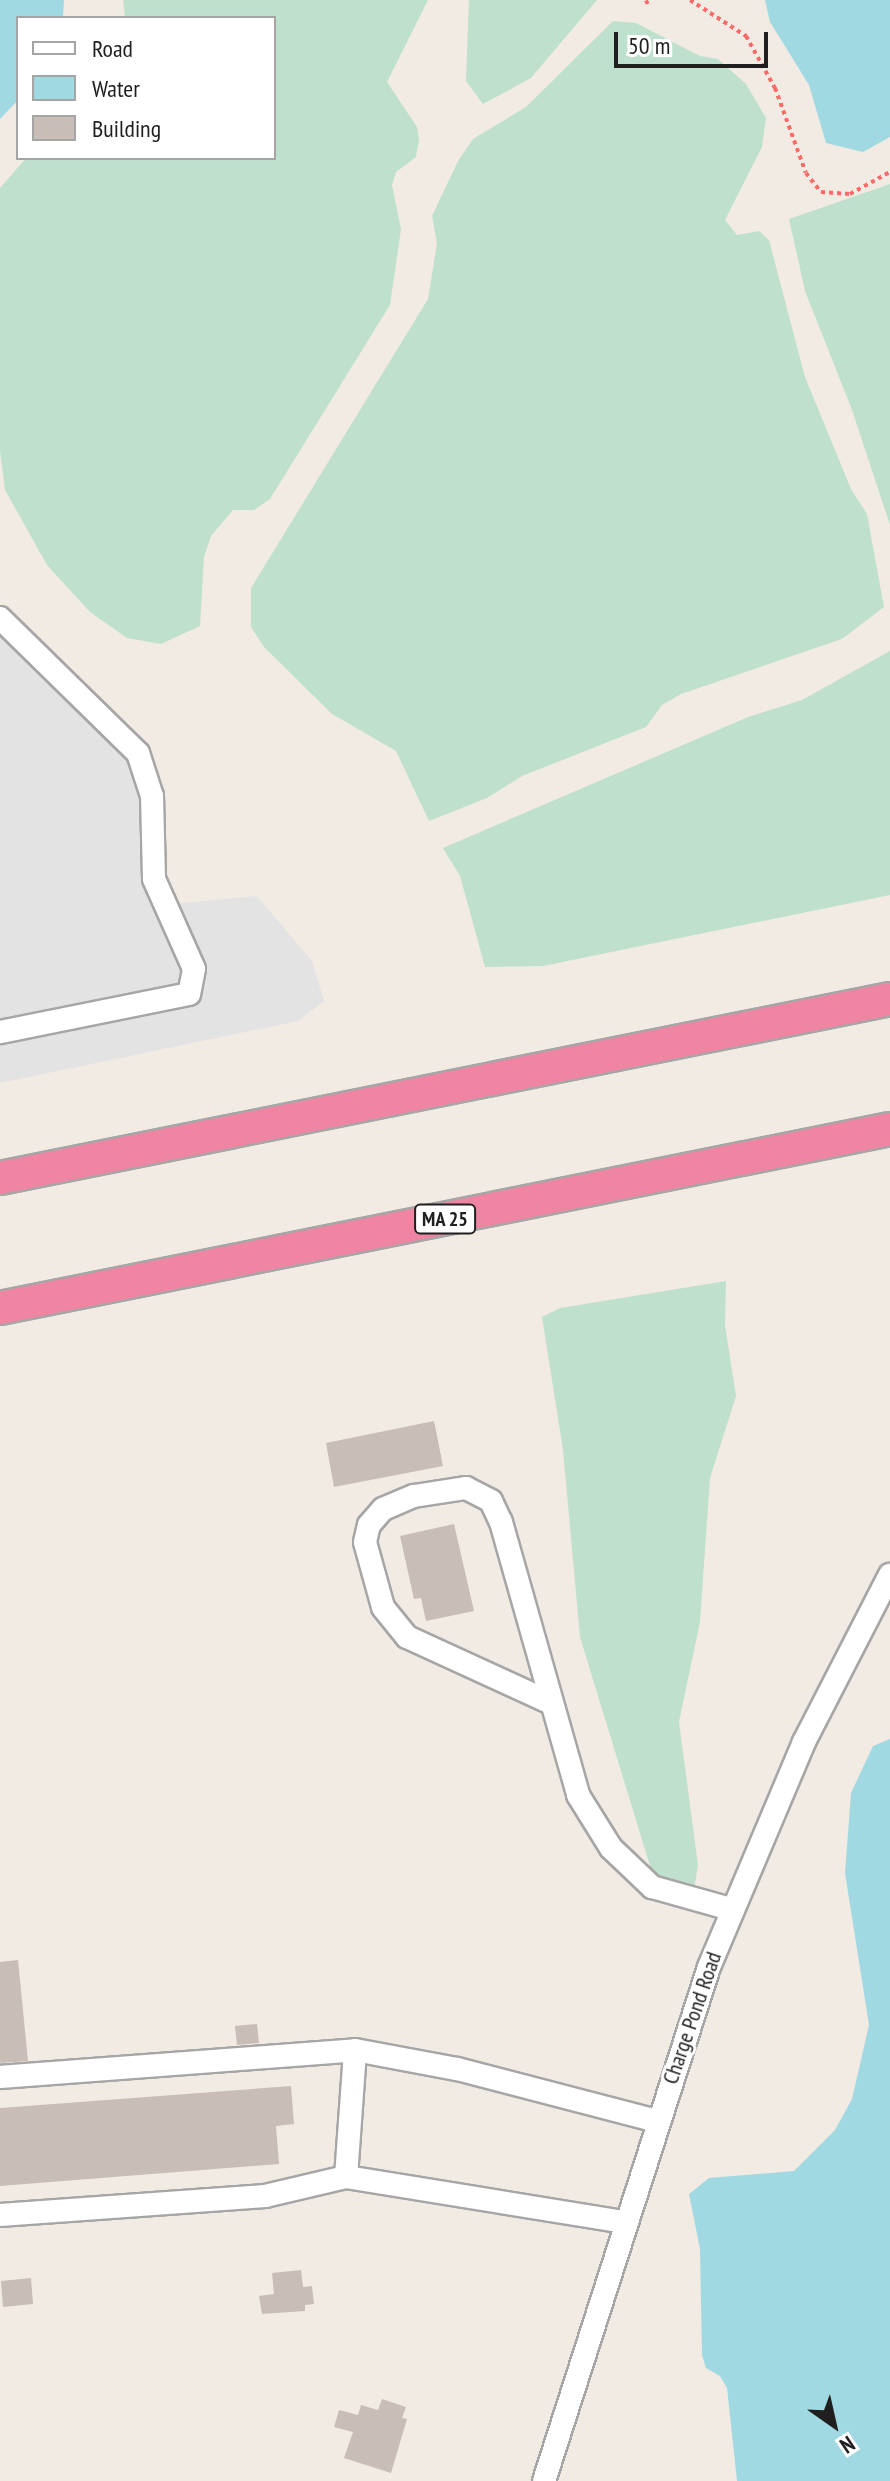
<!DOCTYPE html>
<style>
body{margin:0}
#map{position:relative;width:890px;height:2481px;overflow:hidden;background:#f1ebe4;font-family:"PT Sans Narrow",sans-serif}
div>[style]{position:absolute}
.wetland>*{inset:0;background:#c0e0ce}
.parking>*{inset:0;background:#e3e3e3}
.water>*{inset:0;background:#a1d9e2}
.building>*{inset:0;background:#c9bdb7}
.path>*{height:4px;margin-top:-2px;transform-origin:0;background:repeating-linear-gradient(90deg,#ff6967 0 4px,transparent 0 8px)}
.roads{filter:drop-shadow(2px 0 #a6a6a6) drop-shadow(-2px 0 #a6a6a6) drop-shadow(0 2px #a6a6a6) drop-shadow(0 -2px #a6a6a6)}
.minor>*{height:22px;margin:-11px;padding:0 11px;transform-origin:11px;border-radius:11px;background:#fff}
.highway>*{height:32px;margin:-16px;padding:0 16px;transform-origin:16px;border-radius:16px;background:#ef85a2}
span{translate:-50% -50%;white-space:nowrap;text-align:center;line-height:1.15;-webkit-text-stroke:6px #fff;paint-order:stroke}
.shield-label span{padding:2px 6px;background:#fff;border:2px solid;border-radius:6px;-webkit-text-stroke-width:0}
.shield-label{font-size:20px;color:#1f1f1f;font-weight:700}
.street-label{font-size:22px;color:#1f1f1f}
.legend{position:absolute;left:16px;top:16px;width:260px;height:144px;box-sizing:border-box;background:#fff;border:2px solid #a5a5a5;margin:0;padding:10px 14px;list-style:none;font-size:24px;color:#1f1f1f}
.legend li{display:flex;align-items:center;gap:16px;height:40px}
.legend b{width:40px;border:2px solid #a5a5a5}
.north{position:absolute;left:794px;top:2385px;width:80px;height:80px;-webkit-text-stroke:6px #fff;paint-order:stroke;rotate:146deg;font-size:22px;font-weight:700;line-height:32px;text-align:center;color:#1f1f1f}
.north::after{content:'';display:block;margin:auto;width:28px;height:36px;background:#1f1f1f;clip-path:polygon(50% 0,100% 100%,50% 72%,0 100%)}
.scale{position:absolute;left:614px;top:32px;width:154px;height:36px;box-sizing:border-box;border:4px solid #1f1f1f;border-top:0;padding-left:10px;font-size:24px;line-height:28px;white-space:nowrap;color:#1f1f1f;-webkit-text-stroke:6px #fff;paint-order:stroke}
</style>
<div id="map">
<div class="wetland">
<div style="clip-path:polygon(123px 0,428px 0,387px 82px,417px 127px,419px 140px,416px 157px,396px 172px,392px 185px,401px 229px,390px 305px,270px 499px,254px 510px,233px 510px,211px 536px,204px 557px,200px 626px,161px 644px,127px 638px,90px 612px,47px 565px,5px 490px,0 451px,0 188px,26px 158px,274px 158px,274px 18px,125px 18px)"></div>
<div style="clip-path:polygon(469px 0,597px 0,531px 78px,483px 104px,466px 81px)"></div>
<div style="clip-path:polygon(613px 21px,636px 23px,700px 56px,718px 59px,746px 84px,766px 118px,762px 147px,725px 220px,737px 235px,759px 231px,769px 240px,805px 377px,851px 489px,867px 514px,884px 607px,842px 639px,681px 694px,662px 705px,646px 727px,522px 776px,487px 798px,429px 821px,396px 751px,332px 714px,264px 647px,251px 627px,251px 588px,428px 299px,437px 243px,432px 216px,458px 161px,473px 139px,526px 107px)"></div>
<div style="clip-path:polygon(890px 184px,890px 525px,852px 410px,805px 291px,789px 219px)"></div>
<div style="clip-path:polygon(890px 651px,890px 895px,543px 966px,485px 967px,460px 876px,443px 848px,748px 717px,802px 700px)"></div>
<div style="clip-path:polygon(726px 1281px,725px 1325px,736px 1396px,710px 1478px,700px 1622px,679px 1722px,698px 1865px,694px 1890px,685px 1899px,661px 1902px,580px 1637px,563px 1450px,542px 1317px,560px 1308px)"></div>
</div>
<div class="parking">
<div style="clip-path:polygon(0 618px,138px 753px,163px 905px,257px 896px,312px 961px,324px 1001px,298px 1021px,0 1083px)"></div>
</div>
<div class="water">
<div style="clip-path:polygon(0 0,64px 0,63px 18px,18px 18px,18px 100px,0 119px)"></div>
<div style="clip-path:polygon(765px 0,890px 0,890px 137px,863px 152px,826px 143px,809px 85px,770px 22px)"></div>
<div style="clip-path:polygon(890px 1739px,890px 2481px,737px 2481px,727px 2388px,720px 2376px,706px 2368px,702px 2355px,700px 2249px,689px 2194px,709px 2178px,794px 2171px,835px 2130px,852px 2099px,869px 2025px,845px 1873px,851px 1793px,873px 1746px)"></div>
</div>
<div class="building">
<div style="clip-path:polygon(434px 1421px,443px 1466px,334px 1487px,326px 1443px)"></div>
<div style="clip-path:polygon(454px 1524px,474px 1611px,426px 1621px,421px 1598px,414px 1599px,400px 1536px)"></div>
<div style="clip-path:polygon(18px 1960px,28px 2061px,0 2063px,0 1962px)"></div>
<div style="clip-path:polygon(257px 2024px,259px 2043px,237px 2045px,235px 2026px)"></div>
<div style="clip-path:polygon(291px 2086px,294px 2124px,276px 2126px,279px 2164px,0 2186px,0 2108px)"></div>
<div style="clip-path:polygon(301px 2270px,303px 2287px,312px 2286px,314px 2304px,305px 2305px,305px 2311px,262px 2314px,259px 2296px,274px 2294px,272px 2273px)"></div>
<div style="clip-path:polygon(31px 2278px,33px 2304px,3px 2307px,1px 2281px)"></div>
<div style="clip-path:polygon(382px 2399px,406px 2407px,402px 2418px,407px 2419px,391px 2473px,344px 2458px,353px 2432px,334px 2427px,339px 2410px,358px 2415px,361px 2405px,378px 2410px)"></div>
</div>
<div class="path">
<div style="left:690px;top:0;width:67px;rotate:32.7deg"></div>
<div style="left:746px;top:36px;width:60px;rotate:60.9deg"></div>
<div style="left:775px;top:88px;width:90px;rotate:70deg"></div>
<div style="left:806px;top:173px;width:24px;rotate:52deg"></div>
<div style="left:821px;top:192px;width:29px;rotate:4deg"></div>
<div style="left:850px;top:194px;width:46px;rotate:-28.8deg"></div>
<div style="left:645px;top:3px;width:8px;rotate:-23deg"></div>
</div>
<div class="roads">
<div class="minor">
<div style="left:0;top:618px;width:193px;rotate:44.4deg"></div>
<div style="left:138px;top:753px;width:45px;rotate:72deg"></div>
<div style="left:152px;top:796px;width:83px;rotate:88.6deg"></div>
<div style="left:154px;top:879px;width:98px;rotate:66deg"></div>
<div style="left:194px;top:969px;width:25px;rotate:101deg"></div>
<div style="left:189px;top:994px;width:193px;rotate:168.6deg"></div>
<div style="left:549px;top:1702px;width:156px;rotate:-155.4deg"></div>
<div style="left:407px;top:1637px;width:38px;rotate:-129deg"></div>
<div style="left:383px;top:1607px;width:67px;rotate:-105.5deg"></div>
<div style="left:365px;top:1542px;width:17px;rotate:-77deg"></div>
<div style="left:369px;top:1525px;width:21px;rotate:-49deg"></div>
<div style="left:383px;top:1509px;width:34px;rotate:-23deg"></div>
<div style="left:414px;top:1496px;width:53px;rotate:-8.7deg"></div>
<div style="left:466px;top:1488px;width:28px;rotate:27deg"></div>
<div style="left:491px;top:1501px;width:23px;rotate:65deg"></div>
<div style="left:501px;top:1522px;width:284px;rotate:74.2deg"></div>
<div style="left:578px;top:1795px;width:62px;rotate:58.1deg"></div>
<div style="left:611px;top:1848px;width:57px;rotate:43.6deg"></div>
<div style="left:652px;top:1887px;width:82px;rotate:15.6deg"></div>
<div style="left:0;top:2077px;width:356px;rotate:-4.3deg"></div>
<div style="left:0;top:2215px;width:266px;rotate:-4.1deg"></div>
<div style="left:265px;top:2196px;width:83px;rotate:-13.2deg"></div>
<div style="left:624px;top:2222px;width:282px;rotate:-170.8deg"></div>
<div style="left:346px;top:2177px;width:127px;rotate:-85.9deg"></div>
<div style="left:355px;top:2050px;width:104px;rotate:10.6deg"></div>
<div style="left:457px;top:2069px;width:207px;rotate:14.6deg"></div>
<div style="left:544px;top:2481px;width:540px;rotate:-72.2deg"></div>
<div style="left:709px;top:1967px;width:244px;rotate:-67.1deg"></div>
<div style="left:804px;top:1742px;width:188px;rotate:-62.8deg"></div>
</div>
<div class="highway">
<div style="left:0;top:1178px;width:908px;rotate:-11.37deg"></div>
<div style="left:0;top:1308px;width:908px;rotate:-11.37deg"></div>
</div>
</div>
<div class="shield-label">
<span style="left:445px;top:1219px">MA 25</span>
</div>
<div class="street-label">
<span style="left:692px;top:2018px;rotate:-71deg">Charge Pond Road</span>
</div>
<ul class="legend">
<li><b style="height:10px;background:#fff"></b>Road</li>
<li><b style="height:22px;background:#a1d9e2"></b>Water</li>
<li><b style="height:22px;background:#c9bdb7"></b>Building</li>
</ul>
<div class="north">N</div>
<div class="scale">50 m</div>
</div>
